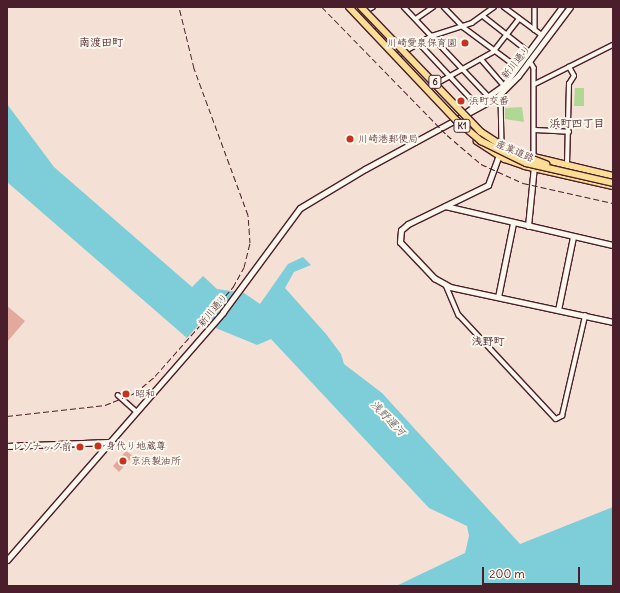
<!DOCTYPE html>
<meta charset="utf-8">
<style>
body{margin:0}
#map{position:relative;width:620px;height:593px;overflow:hidden;background:#f4e0d4;font-family:Delius,"Klee One",sans-serif}
div>[style]{position:absolute}
.green>*{inset:0;background:#b0d793}
.water>*{inset:0;background:#7eceda}
.building>*{inset:0;background:#e2a99c}
.roads{filter:drop-shadow(1px 0 #4a1f2b) drop-shadow(-1px 0 #4a1f2b) drop-shadow(0 1px #4a1f2b) drop-shadow(0 -1px #4a1f2b)}
.street>*{height:3.5px;margin:-1.75px;padding:0 1.75px;transform-origin:1.75px;border-radius:1.75px;background:#fbf7ec}
.secondary>*{height:5px;margin:-2.5px;padding:0 2.5px;transform-origin:2.5px;border-radius:2.5px;background:#fbf7ec}
.primary>*{height:5.5px;margin:-2.75px;padding:0 2.75px;transform-origin:2.75px;border-radius:2.75px;background:#fbde96}
.highway>*{height:6px;margin:-3px;padding:0 3px;transform-origin:3px;border-radius:3px;background:#fbde96}
.rail>*{height:1px;margin-top:-0.5px;transform-origin:0;background:repeating-linear-gradient(90deg,#4a1f2b 0 6px,transparent 0 9px)}
.bridges{filter:drop-shadow(1px 0 #4a1f2b) drop-shadow(-1px 0 #4a1f2b) drop-shadow(0 1px #4a1f2b) drop-shadow(0 -1px #4a1f2b)}
.highway-bridge>*{height:6px;margin:-3px;padding:0 3px;transform-origin:3px;border-radius:3px;background:#fbde96}
.dots>*{width:11px;height:11px;translate:-50% -50%;box-sizing:border-box;border:2px solid #fbf7ec;border-radius:50%}
span{translate:-50% -50%;white-space:nowrap;text-align:center;line-height:1.15;-webkit-text-stroke:4px #fbf7ec;paint-order:stroke}
.shield-label span{padding:1px 3px;background:#fbf7ec;border:1px solid;border-radius:3px;-webkit-text-stroke-width:0}
.shield-label{font-size:9px;color:#4a1f2b;font-weight:700}
.poi-label{font-size:10px;color:#4a1f2b}
.right{translate:-100% -50%;text-align:right}
.left{translate:0 -50%;text-align:left}
.street-label{font-size:10px;color:#4a1f2b}
.neighbourhood-label{font-size:11px;color:#4a1f2b;font-weight:700}
.water-label{font-size:11px;color:#5a5460;font-style:italic}
.frame{position:absolute;inset:0;border:8px solid #4a1f2b;pointer-events:none}
.scale{position:absolute;left:482px;top:567px;width:98px;height:18px;box-sizing:border-box;border:2px solid #4a1f2b;border-top:0;padding-left:5px;font-size:12px;line-height:14px;white-space:nowrap;color:#4a1f2b;-webkit-text-stroke:3px #fbf7ec;paint-order:stroke}
</style>
<div id="map">
<div class="green">
<div style="clip-path:polygon(575px 88px,584px 88px,584px 106px,574px 106px)"></div>
<div style="clip-path:polygon(522px 107px,524px 122px,505px 119px,505px 108px)"></div>
</div>
<div class="water">
<div style="clip-path:polygon(7px 104px,54px 167px,192px 287px,203px 276px,217px 289px,244px 293px,260px 304px,288px 264px,303px 257px,311px 265px,294px 272px,285px 288px,326px 334px,341px 354px,344px 364px,382px 393px,520px 544px,613px 507px,613px 585px,396px 586px,465px 553px,469px 536px,467px 526px,429px 508px,271px 339px,257px 345px,201px 322px,187px 338px,7px 182px)"></div>
</div>
<div class="building">
<div style="clip-path:polygon(7px 306px,25px 321px,7px 342px)"></div>
<div style="clip-path:polygon(126px 451px,133px 456px,119px 472px,113px 466px)"></div>
</div>
<div class="roads">
<div class="street">
<div style="left:404px;top:7px;width:124px;rotate:46.6deg"></div>
<div style="left:444px;top:7px;width:28px;rotate:46deg"></div>
<div style="left:463px;top:27px;width:67px;rotate:36.5deg"></div>
<div style="left:504px;top:7px;width:47px;rotate:36.4deg"></div>
<div style="left:535px;top:7px;width:23px;rotate:90deg"></div>
<div style="left:366px;top:11px;width:8px;rotate:-30deg"></div>
<div style="left:483px;top:16px;width:58px;rotate:38deg"></div>
<div style="left:416px;top:19px;width:21px;rotate:-35deg"></div>
<div style="left:419px;top:43px;width:85px;rotate:46.9deg"></div>
<div style="left:395px;top:57px;width:43px;rotate:-29.6deg"></div>
<div style="left:432px;top:36px;width:42px;rotate:-18deg"></div>
<div style="left:472px;top:23px;width:27px;rotate:-36deg"></div>
<div style="left:481px;top:59px;width:35px;rotate:49deg"></div>
<div style="left:530px;top:61px;width:8px;rotate:60deg"></div>
<div style="left:534px;top:68px;width:89px;rotate:90deg"></div>
<div style="left:436px;top:84px;width:65px;rotate:-29.3deg"></div>
<div style="left:493px;top:52px;width:42px;rotate:-51.8deg"></div>
<div style="left:535px;top:84px;width:87px;rotate:-26.6deg"></div>
<div style="left:501px;top:94px;width:50px;rotate:88.9deg"></div>
<div style="left:535px;top:130px;width:34px;rotate:3deg"></div>
<div style="left:567px;top:165px;width:81px;rotate:-88.6deg"></div>
<div style="left:569px;top:84px;width:9px;rotate:-58deg"></div>
<div style="left:574px;top:76px;width:10px;rotate:-119deg"></div>
<div style="left:446px;top:285px;width:33px;rotate:67deg"></div>
<div style="left:459px;top:315px;width:142px;rotate:47deg"></div>
<div style="left:556px;top:419px;width:7px;rotate:-27deg"></div>
<div style="left:562px;top:416px;width:103px;rotate:-77deg"></div>
<div style="left:118px;top:395px;width:24px;rotate:42deg"></div>
</div>
<div class="secondary">
<div style="left:465px;top:113px;width:48px;rotate:-35.7deg"></div>
<div style="left:504px;top:85px;width:97px;rotate:-53.4deg"></div>
<div style="left:500px;top:152px;width:35px;rotate:110deg"></div>
<div style="left:488px;top:185px;width:89px;rotate:154deg"></div>
<div style="left:408px;top:224px;width:9px;rotate:139deg"></div>
<div style="left:401px;top:230px;width:12px;rotate:95deg"></div>
<div style="left:400px;top:242px;width:50px;rotate:46.6deg"></div>
<div style="left:434px;top:278px;width:18px;rotate:29deg"></div>
<div style="left:450px;top:287px;width:167px;rotate:12.1deg"></div>
<div style="left:445px;top:206px;width:172px;rotate:13.1deg"></div>
<div style="left:528px;top:226px;width:60px;rotate:-84.3deg"></div>
<div style="left:498px;top:297px;width:76px;rotate:-78.5deg"></div>
<div style="left:558px;top:310px;width:75px;rotate:-78.4deg"></div>
<div style="left:7px;top:446px;width:101px;rotate:-2.3deg"></div>
<div style="left:7px;top:560px;width:329px;rotate:-48.9deg"></div>
<div style="left:223px;top:312px;width:129px;rotate:-53.5deg"></div>
<div style="left:300px;top:208px;width:76px;rotate:-31deg"></div>
<div style="left:365px;top:169px;width:149px;rotate:-28.5deg"></div>
<div style="left:496px;top:98px;width:31px;rotate:-45deg"></div>
<div style="left:518px;top:76px;width:86px;rotate:-53deg"></div>
</div>
<div class="primary">
<div style="left:477px;top:141px;width:33px;rotate:33deg"></div>
<div style="left:505px;top:159px;width:21px;rotate:19deg"></div>
<div style="left:525px;top:166px;width:90px;rotate:12.8deg"></div>
<div style="left:534px;top:157px;width:81px;rotate:13.5deg"></div>
</div>
<div class="highway">
<div style="left:355px;top:7px;width:26px;rotate:47deg"></div>
</div>
</div>
<div class="rail">
<div style="left:322px;top:7px;width:179px;rotate:45.7deg"></div>
<div style="left:447px;top:135px;width:45px;rotate:40.5deg"></div>
<div style="left:481px;top:164px;width:46px;rotate:24.3deg"></div>
<div style="left:523px;top:183px;width:92px;rotate:12.5deg"></div>
<div style="left:7px;top:416px;width:99px;rotate:-6.4deg"></div>
<div style="left:105px;top:405px;width:32px;rotate:-22deg"></div>
<div style="left:135px;top:393px;width:26px;rotate:-40deg"></div>
<div style="left:155px;top:376px;width:71px;rotate:-48.4deg"></div>
<div style="left:202px;top:323px;width:48px;rotate:-49.3deg"></div>
<div style="left:233px;top:287px;width:23px;rotate:-61deg"></div>
<div style="left:244px;top:267px;width:25px;rotate:-76deg"></div>
<div style="left:250px;top:243px;width:28px;rotate:-94deg"></div>
<div style="left:248px;top:215px;width:157px;rotate:-110.2deg"></div>
<div style="left:194px;top:68px;width:63px;rotate:-103.8deg"></div>
</div>
<div class="bridges">
<div class="highway-bridge">
<div style="left:349px;top:7px;width:156px;rotate:46.6deg"></div>
<div style="left:456px;top:120px;width:33px;rotate:40deg"></div>
<div style="left:481px;top:141px;width:50px;rotate:26.1deg"></div>
<div style="left:526px;top:163px;width:89px;rotate:12.9deg"></div>
<div style="left:361px;top:7px;width:173px;rotate:46.2deg"></div>
<div style="left:481px;top:132px;width:33px;rotate:33deg"></div>
<div style="left:509px;top:150px;width:40px;rotate:21deg"></div>
</div>
</div>
<div class="dots">
<div style="left:465px;top:43px;background:#c8321e"></div>
<div style="left:461px;top:101px;background:#c8321e"></div>
<div style="left:350px;top:139px;background:#c8321e"></div>
<div style="left:126px;top:394px;background:#c8321e"></div>
<div style="left:98px;top:446px;background:#c8321e"></div>
<div style="left:80px;top:447px;background:#c8321e"></div>
<div style="left:123px;top:461px;background:#c8321e"></div>
</div>
<div class="shield-label">
<span style="left:435px;top:82px">6</span>
<span style="left:462px;top:126px">K1</span>
</div>
<div class="poi-label">
<span class="right" style="left:457px;top:43px">川崎愛泉保育園</span>
<span class="left" style="left:469px;top:101px">浜町交番</span>
<span class="left" style="left:358px;top:139px">川崎港郵便局</span>
<span class="left" style="left:135px;top:394px">昭和</span>
<span class="left" style="left:106px;top:446px">身代り地蔵尊</span>
<span class="right" style="left:72px;top:447px">レゾナック前</span>
<span class="left" style="left:131px;top:461px">京浜製油所</span>
</div>
<div class="street-label">
<span style="left:516px;top:62px;rotate:-51deg">新川通り</span>
<span style="left:515px;top:151px;rotate:23deg">産業道路</span>
<span style="left:213px;top:310px;rotate:-50deg">新川通り</span>
</div>
<div class="neighbourhood-label">
<span style="left:101px;top:42px">南渡田町</span>
<span style="left:577px;top:123px">浜町四丁目</span>
<span style="left:488px;top:341px">浅野町</span>
</div>
<div class="water-label">
<span style="left:388px;top:418px;rotate:46deg">浅野運河</span>
</div>
<div class="frame"></div>
<div class="scale">200 m</div>
</div>
